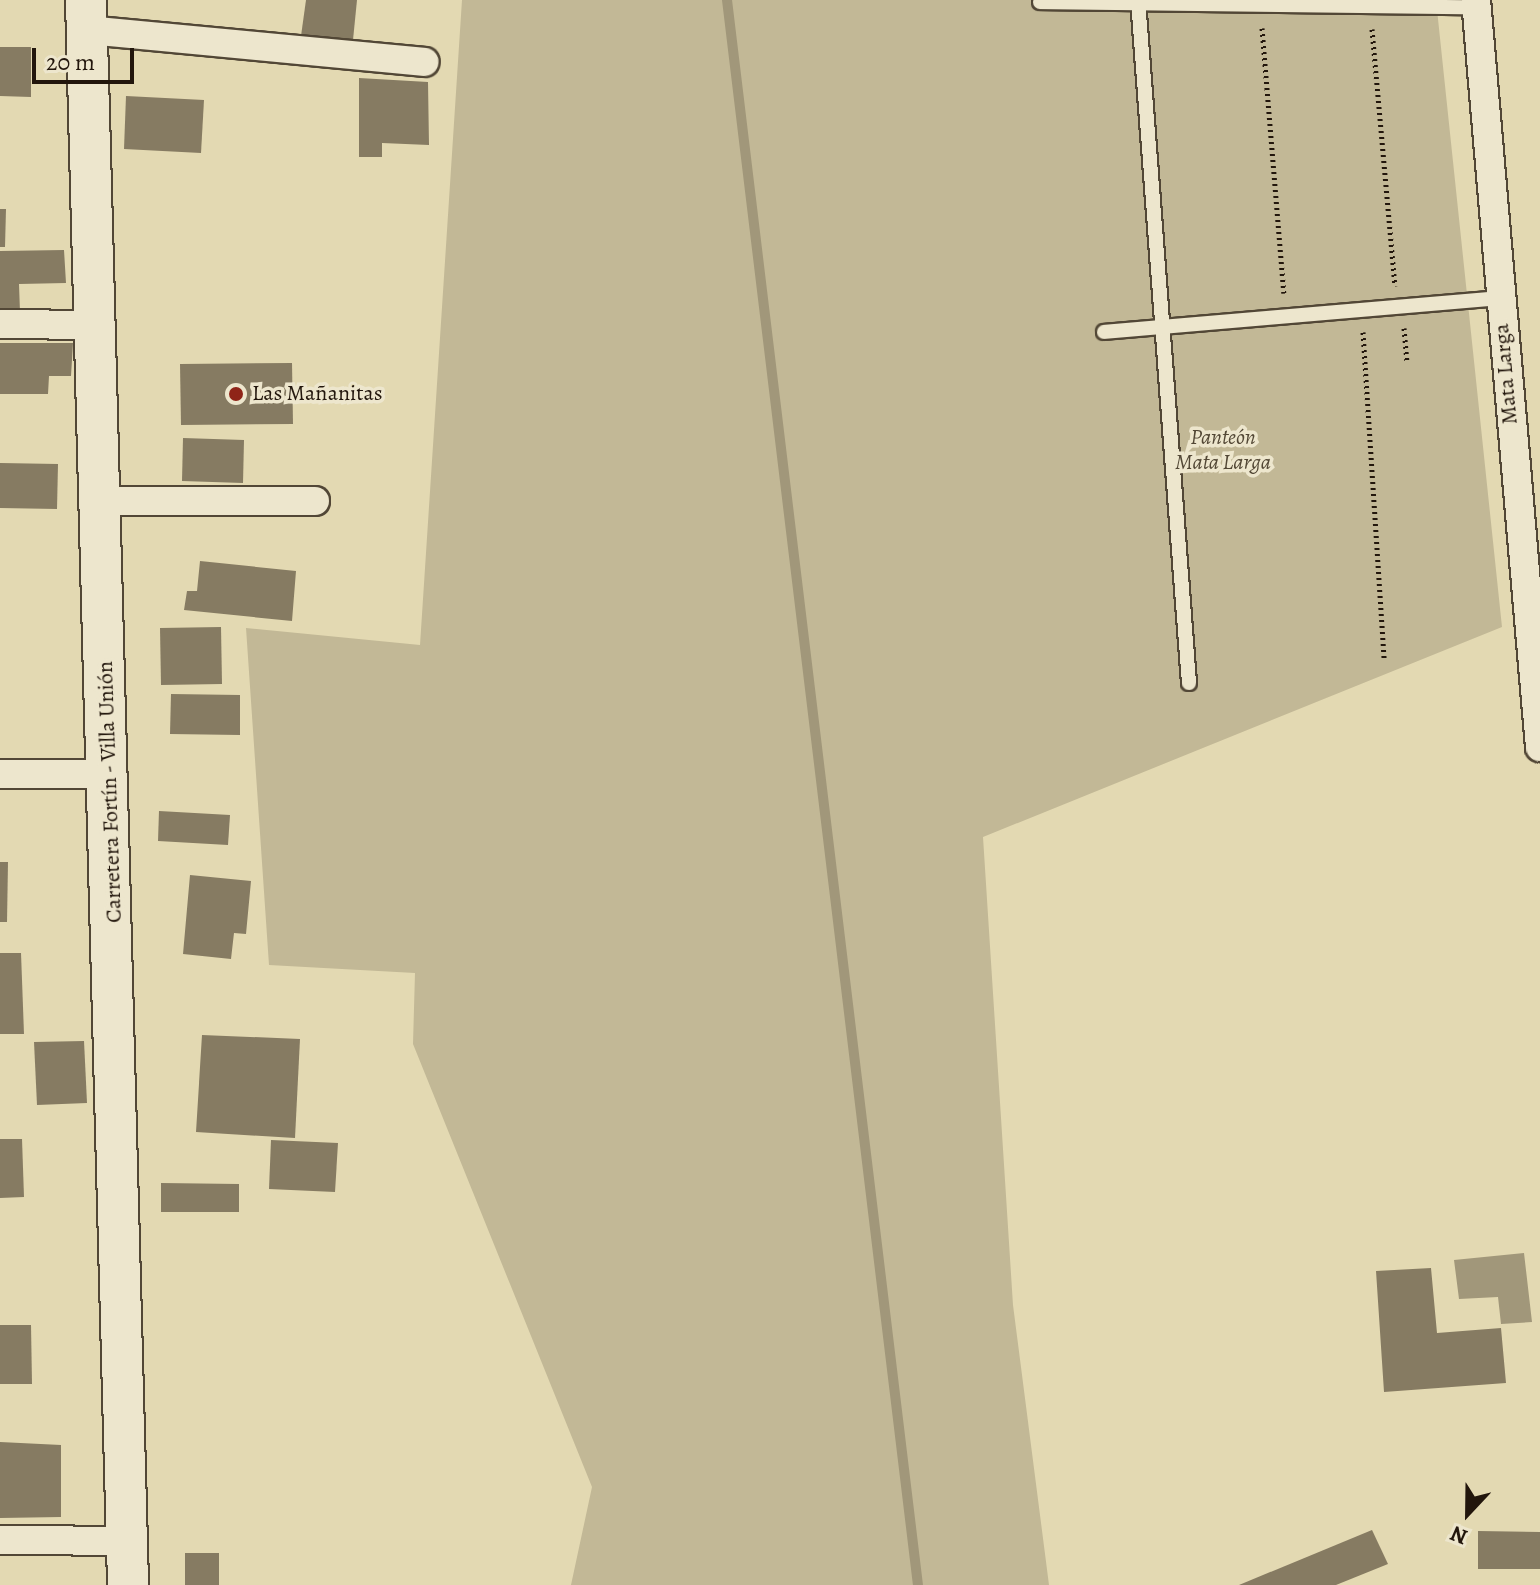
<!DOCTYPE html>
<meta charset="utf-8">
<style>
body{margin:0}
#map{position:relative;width:1540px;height:1585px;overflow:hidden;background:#e3d9b2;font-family:Alegreya,serif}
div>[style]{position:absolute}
.green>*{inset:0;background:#c2b896}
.water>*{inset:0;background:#a1977a}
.stream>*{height:10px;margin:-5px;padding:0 5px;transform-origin:5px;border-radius:5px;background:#a1977a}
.building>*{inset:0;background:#867b62}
.path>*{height:5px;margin-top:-2.5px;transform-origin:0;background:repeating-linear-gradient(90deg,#22160c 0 2px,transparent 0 6px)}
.roads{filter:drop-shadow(2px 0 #524736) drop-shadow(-2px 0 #524736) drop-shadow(0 2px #524736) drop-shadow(0 -2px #524736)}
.service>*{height:14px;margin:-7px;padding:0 7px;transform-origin:7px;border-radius:7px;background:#ede6cd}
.minor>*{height:28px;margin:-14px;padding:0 14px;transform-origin:14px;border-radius:14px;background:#ede6cd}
.secondary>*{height:40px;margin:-20px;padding:0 20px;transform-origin:20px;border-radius:20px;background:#ede6cd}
.dots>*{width:22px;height:22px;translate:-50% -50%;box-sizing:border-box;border:4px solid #ede6cd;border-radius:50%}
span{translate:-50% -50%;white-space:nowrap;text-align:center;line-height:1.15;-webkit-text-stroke:7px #ede6cd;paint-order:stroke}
.street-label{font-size:22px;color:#22160c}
.poi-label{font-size:22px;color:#22160c}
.left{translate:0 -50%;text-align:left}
.park-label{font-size:22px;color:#524735;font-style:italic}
.north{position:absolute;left:1428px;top:1473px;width:80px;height:80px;-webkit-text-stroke:6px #ede6cd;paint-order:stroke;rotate:202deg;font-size:22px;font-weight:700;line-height:32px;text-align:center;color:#22160c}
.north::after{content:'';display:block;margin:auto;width:28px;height:36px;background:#22160c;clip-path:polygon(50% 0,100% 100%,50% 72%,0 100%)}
.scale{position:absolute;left:32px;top:48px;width:102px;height:36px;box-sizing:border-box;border:4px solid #22160c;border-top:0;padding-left:10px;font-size:24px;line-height:28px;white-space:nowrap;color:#22160c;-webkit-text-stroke:6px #ede6cd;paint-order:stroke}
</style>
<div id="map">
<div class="green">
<div style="clip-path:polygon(462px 0,1436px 0,1502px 627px,983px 837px,1013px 1305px,1049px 1585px,571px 1585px,592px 1487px,413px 1044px,415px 973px,269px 965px,246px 628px,420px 645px)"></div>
</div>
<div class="water">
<div style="clip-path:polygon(1524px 1253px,1532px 1322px,1501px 1324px,1498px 1297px,1459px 1299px,1454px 1260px)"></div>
</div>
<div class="stream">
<div style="left:727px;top:0;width:1596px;rotate:83.13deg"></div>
</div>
<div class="building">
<div style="clip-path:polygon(306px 0,357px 0,353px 40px,301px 36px)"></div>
<div style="clip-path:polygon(0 47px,31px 47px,31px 97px,0 96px)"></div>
<div style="clip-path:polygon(359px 78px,428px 82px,429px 145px,382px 143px,382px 157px,359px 157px)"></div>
<div style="clip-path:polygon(126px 96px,204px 100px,201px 153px,124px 149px)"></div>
<div style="clip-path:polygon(0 209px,6px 209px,5px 247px,0 247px)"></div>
<div style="clip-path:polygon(64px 250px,66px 283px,19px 284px,20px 312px,0 312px,0 251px)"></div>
<div style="clip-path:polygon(0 343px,73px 343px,71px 376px,49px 376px,48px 394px,0 394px)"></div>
<div style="clip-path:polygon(292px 363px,293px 424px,181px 425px,180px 364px)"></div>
<div style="clip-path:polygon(183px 438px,244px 440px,243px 483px,182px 481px)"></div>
<div style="clip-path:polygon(0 463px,58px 464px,57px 509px,0 508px)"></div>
<div style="clip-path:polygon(200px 561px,296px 571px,292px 621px,184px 610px,187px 591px,197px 591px)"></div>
<div style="clip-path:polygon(221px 627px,222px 684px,161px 685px,160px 628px)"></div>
<div style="clip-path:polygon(171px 694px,240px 695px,240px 735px,170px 734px)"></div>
<div style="clip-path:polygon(159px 811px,230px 815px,228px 845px,158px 841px)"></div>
<div style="clip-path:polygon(0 862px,8px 862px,7px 922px,0 922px)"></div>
<div style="clip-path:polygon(190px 875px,251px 881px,246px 934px,234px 933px,231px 959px,183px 954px)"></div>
<div style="clip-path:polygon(0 953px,21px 953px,24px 1034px,0 1034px)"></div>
<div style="clip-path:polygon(202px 1035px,300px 1039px,295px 1138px,196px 1132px)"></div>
<div style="clip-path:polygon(84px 1041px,87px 1103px,37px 1105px,34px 1042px)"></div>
<div style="clip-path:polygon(0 1139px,22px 1139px,24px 1197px,0 1198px)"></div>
<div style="clip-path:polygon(271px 1140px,338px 1143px,335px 1192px,269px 1189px)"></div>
<div style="clip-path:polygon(161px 1183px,239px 1184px,239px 1212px,161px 1212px)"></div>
<div style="clip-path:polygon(1431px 1268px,1437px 1333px,1501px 1328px,1506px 1383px,1384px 1392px,1376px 1271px)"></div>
<div style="clip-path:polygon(0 1325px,31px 1325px,32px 1384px,0 1384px)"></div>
<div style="clip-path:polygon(0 1442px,61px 1445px,61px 1517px,0 1518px)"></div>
<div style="clip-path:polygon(1372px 1530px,1388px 1564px,1336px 1585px,1239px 1585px)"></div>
<div style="clip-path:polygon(1478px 1531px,1540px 1532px,1540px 1569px,1478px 1569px)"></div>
<div style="clip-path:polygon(185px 1553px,219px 1553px,219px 1585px,185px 1585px)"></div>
</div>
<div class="path">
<div style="left:1262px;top:28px;width:266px;rotate:85.3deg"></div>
<div style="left:1372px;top:29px;width:258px;rotate:84.9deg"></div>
<div style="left:1404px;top:328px;width:35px;rotate:85deg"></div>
<div style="left:1363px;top:332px;width:327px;rotate:86.3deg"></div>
</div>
<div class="roads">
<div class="service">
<div style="left:1138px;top:0;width:685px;rotate:85.73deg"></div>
<div style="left:1040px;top:2px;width:437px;rotate:0.7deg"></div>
<div style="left:1104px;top:332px;width:397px;rotate:-4.9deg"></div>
</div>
<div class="minor">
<div style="left:1476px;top:0;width:750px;rotate:85.1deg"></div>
<div style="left:87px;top:30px;width:339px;rotate:5.4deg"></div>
<div style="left:0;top:324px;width:96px;rotate:0.6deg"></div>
<div style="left:102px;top:501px;width:213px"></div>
<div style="left:0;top:774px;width:110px"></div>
<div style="left:0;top:1540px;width:129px;rotate:0.4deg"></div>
</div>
<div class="secondary">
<div style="left:86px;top:0;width:1586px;rotate:88.48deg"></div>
</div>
</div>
<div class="dots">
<div style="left:236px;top:394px;background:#8f2418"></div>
</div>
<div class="street-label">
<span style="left:1506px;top:374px;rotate:-95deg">Mata Larga</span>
<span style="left:110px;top:792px;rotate:-92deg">Carretera Fortín - Villa Unión</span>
</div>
<div class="poi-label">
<span class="left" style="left:252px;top:394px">Las Mañanitas</span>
</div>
<div class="park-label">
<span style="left:1223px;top:450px">Panteón<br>Mata Larga</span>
</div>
<div class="north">N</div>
<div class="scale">20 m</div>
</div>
